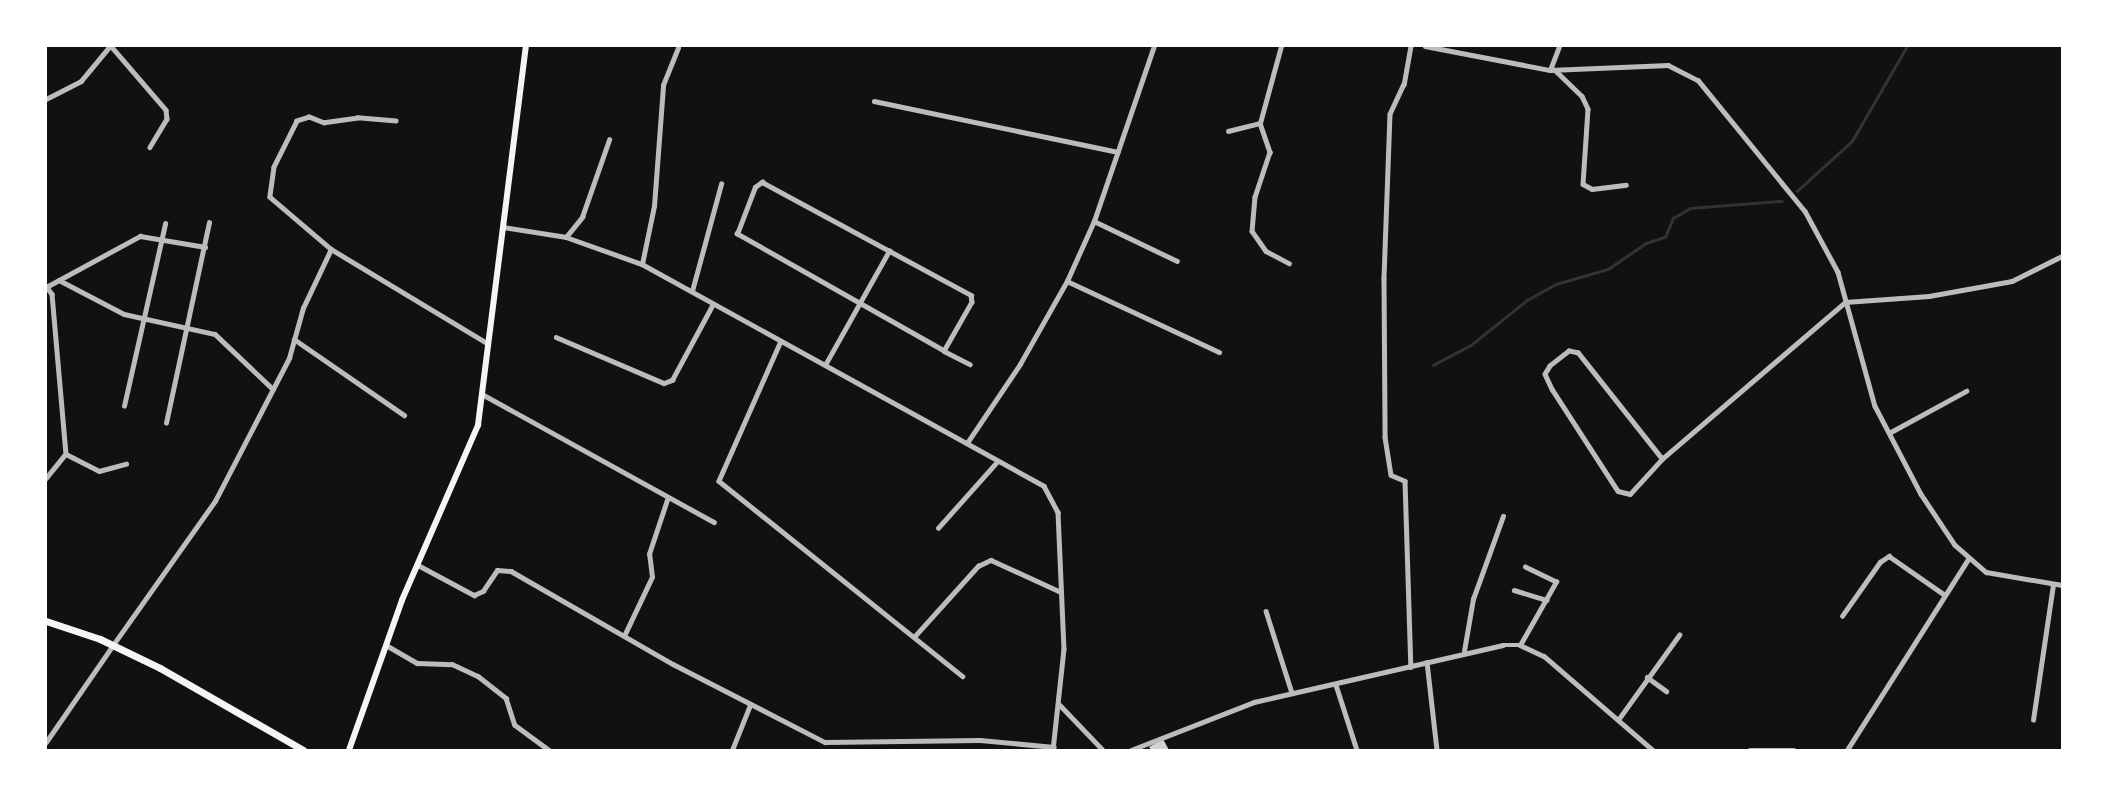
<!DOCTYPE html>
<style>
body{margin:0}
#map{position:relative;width:2108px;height:796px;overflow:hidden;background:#111;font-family:"Roboto Condensed",sans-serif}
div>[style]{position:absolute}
.stream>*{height:2.5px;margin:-1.25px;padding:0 1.25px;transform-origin:1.25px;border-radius:1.25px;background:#333}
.building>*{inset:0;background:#d3d3d3}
.minor>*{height:4.5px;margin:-2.25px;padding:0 2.25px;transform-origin:2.25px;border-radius:2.25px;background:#bcbcbc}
.tertiary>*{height:5px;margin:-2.5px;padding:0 2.5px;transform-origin:2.5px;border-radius:2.5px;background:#bcbcbc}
.secondary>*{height:6px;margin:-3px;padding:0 3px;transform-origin:3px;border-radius:3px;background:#f5f5f5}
.trunk>*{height:7px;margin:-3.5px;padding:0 3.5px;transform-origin:3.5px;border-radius:3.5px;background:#f5f5f5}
span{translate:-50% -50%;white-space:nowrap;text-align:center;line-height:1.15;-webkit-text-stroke:6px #fff;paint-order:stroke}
.frame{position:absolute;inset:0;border:47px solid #fff;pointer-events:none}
</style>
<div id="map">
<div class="stream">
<div style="left:1797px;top:191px;width:74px;rotate:-42.3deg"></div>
<div style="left:1852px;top:141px;width:110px;rotate:-59.9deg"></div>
<div style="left:1433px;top:365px;width:43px;rotate:-27.8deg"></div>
<div style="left:1471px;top:345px;width:72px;rotate:-38.8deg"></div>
<div style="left:1527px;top:300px;width:33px;rotate:-29deg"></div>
<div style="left:1556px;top:284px;width:54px;rotate:-16.1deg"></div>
<div style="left:1608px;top:269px;width:46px;rotate:-34.4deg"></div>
<div style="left:1646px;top:243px;width:20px;rotate:-18deg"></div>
<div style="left:1665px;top:237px;width:21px;rotate:-67deg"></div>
<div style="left:1673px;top:218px;width:20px;rotate:-30deg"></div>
<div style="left:1690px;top:208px;width:92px;rotate:-4.4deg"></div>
</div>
<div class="building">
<div style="clip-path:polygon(1163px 739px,1169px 750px,1151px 750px,1149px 747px)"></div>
</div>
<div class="minor">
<div style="left:111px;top:46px;width:84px;rotate:49.3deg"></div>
<div style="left:166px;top:110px;width:9px;rotate:84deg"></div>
<div style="left:167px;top:119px;width:33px;rotate:121deg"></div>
<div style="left:1411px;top:46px;width:39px;rotate:100deg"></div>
<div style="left:1404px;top:84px;width:33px;rotate:115deg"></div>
<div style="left:1390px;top:114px;width:165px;rotate:92.1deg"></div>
<div style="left:1384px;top:279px;width:158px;rotate:89.6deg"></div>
<div style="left:1385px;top:437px;width:38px;rotate:81deg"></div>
<div style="left:1391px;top:475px;width:15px;rotate:23deg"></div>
<div style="left:1405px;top:481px;width:186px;rotate:88.2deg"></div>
<div style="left:1425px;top:46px;width:127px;rotate:10.9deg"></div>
<div style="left:1550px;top:70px;width:118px;rotate:-2.4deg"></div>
<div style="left:1668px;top:65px;width:34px;rotate:27deg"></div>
<div style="left:1698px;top:80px;width:169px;rotate:50.8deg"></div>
<div style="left:1805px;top:211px;width:69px;rotate:61.6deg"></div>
<div style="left:1838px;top:272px;width:139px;rotate:74.6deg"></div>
<div style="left:1875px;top:406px;width:99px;rotate:62.4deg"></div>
<div style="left:1921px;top:494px;width:61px;rotate:56.3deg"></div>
<div style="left:1955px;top:545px;width:41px;rotate:41.1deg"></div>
<div style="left:1986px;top:572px;width:77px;rotate:9.7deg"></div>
<div style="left:1550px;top:70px;width:26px;rotate:-69deg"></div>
<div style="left:1555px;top:70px;width:37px;rotate:44deg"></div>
<div style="left:1582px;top:96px;width:14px;rotate:65deg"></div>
<div style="left:1588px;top:109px;width:75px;rotate:93.8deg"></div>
<div style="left:1583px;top:184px;width:10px;rotate:29deg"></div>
<div style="left:1592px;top:189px;width:34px;rotate:-7deg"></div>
<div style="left:46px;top:99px;width:39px;rotate:-27deg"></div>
<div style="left:81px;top:81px;width:45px;rotate:-50.4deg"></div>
<div style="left:874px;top:101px;width:249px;rotate:11.8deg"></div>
<div style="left:396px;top:121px;width:38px;rotate:-175deg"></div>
<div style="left:358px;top:118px;width:34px;rotate:172deg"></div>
<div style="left:324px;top:123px;width:16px;rotate:-158deg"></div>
<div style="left:309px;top:117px;width:13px;rotate:162deg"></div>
<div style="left:297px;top:121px;width:51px;rotate:116.6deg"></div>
<div style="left:274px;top:167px;width:30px;rotate:98deg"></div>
<div style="left:270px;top:197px;width:80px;rotate:40.4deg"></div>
<div style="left:331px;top:249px;width:182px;rotate:31.1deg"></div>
<div style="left:1260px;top:123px;width:31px;rotate:71deg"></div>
<div style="left:1270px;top:152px;width:47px;rotate:108.4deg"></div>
<div style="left:1255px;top:197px;width:34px;rotate:95deg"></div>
<div style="left:1252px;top:231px;width:24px;rotate:55deg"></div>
<div style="left:1266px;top:251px;width:26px;rotate:28deg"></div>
<div style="left:1228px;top:131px;width:33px;rotate:-14deg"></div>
<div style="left:1260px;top:123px;width:80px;rotate:-74.7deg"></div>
<div style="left:762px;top:182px;width:238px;rotate:28.4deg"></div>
<div style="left:971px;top:295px;width:7px;rotate:82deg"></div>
<div style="left:972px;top:302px;width:56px;rotate:119.7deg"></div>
<div style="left:944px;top:351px;width:238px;rotate:-150.5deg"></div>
<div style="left:737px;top:234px;width:50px;rotate:-69deg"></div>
<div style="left:755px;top:187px;width:9px;rotate:-36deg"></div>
<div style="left:1094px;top:221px;width:92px;rotate:25.7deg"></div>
<div style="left:503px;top:227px;width:64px;rotate:9deg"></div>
<div style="left:566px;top:237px;width:81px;rotate:19.6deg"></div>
<div style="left:642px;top:264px;width:459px;rotate:28.9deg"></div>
<div style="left:1044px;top:486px;width:30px;rotate:62deg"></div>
<div style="left:1058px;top:512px;width:137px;rotate:87.5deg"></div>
<div style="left:1064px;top:649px;width:102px;rotate:96.2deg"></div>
<div style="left:566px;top:237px;width:26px;rotate:-51deg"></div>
<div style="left:582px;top:217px;width:82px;rotate:-70.7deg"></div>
<div style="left:642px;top:264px;width:59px;rotate:-78.3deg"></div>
<div style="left:654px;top:206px;width:121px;rotate:-85.7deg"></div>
<div style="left:663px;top:85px;width:40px;rotate:-68deg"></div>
<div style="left:59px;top:280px;width:73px;rotate:27.6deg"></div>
<div style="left:124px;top:314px;width:93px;rotate:12.4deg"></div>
<div style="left:215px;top:334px;width:80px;rotate:43.5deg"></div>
<div style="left:1067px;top:281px;width:168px;rotate:25deg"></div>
<div style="left:46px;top:286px;width:10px;rotate:53deg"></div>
<div style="left:52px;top:294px;width:161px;rotate:85deg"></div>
<div style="left:66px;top:454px;width:32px;rotate:129deg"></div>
<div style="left:48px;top:286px;width:105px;rotate:-28.5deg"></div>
<div style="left:140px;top:236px;width:66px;rotate:9.6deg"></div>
<div style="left:692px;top:291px;width:111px;rotate:-74.8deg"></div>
<div style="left:556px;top:337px;width:117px;rotate:23.1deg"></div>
<div style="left:664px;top:383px;width:9px;rotate:-21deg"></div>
<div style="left:672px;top:380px;width:86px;rotate:-61.7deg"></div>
<div style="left:294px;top:339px;width:134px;rotate:34.6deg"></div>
<div style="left:781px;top:341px;width:153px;rotate:113.9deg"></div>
<div style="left:719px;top:481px;width:312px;rotate:38.7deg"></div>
<div style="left:944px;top:351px;width:29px;rotate:27deg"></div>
<div style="left:825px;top:365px;width:131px;rotate:-60.7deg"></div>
<div style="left:482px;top:394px;width:265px;rotate:28.9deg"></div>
<div style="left:124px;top:406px;width:187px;rotate:-77.3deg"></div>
<div style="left:166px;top:423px;width:205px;rotate:-77.9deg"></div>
<div style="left:1889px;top:433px;width:88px;rotate:-28.6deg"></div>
<div style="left:967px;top:443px;width:95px;rotate:-56.1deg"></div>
<div style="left:1020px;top:364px;width:95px;rotate:-60.5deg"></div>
<div style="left:1067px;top:281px;width:66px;rotate:-65.8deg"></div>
<div style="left:1094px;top:221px;width:185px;rotate:-71.1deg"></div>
<div style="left:66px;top:454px;width:37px;rotate:27deg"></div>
<div style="left:99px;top:471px;width:28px;rotate:-15deg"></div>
<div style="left:1662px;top:459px;width:135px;rotate:-128.4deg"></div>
<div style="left:1578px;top:353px;width:9px;rotate:-167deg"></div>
<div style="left:1569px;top:351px;width:24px;rotate:142deg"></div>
<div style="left:1550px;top:366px;width:9px;rotate:122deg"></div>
<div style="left:1545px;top:374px;width:17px;rotate:65deg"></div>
<div style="left:1552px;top:389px;width:121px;rotate:57.1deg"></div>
<div style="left:1618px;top:491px;width:12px;rotate:14deg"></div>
<div style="left:1630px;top:494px;width:47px;rotate:-47.6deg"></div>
<div style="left:1662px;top:459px;width:241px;rotate:-40.6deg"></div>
<div style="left:1845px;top:302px;width:84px;rotate:-4.1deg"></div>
<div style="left:1929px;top:296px;width:84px;rotate:-10.2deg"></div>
<div style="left:2012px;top:281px;width:56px;rotate:-26.6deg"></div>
<div style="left:938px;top:528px;width:87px;rotate:-48.3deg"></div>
<div style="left:418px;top:565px;width:64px;rotate:28.2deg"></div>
<div style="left:474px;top:595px;width:10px;rotate:-24deg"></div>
<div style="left:483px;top:591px;width:25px;rotate:-56deg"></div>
<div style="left:497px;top:570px;width:14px;rotate:4deg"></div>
<div style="left:511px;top:571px;width:187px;rotate:29.9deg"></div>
<div style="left:673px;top:664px;width:171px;rotate:27.2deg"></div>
<div style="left:825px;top:742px;width:155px;rotate:-0.7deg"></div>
<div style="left:980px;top:740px;width:74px;rotate:5.4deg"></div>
<div style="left:1514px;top:590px;width:34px;rotate:17deg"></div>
<div style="left:1266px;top:611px;width:86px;rotate:72.4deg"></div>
<div style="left:1842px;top:616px;width:66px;rotate:-54.9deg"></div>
<div style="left:1880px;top:562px;width:11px;rotate:-34deg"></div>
<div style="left:1889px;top:556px;width:68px;rotate:34.9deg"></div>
<div style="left:624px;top:636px;width:65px;rotate:-64.6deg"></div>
<div style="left:652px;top:577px;width:23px;rotate:-97deg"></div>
<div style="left:649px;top:554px;width:57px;rotate:-71.6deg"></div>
<div style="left:914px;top:637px;width:96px;rotate:-48deg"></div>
<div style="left:978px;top:566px;width:14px;rotate:-25deg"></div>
<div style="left:991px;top:560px;width:77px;rotate:24.6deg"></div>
<div style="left:113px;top:645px;width:176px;rotate:-54.7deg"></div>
<div style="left:215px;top:501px;width:161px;rotate:-62.6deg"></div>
<div style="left:289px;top:358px;width:52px;rotate:-74.4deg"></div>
<div style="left:303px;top:308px;width:65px;rotate:-64.6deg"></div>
<div style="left:386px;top:645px;width:36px;rotate:30deg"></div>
<div style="left:417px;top:663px;width:35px;rotate:2deg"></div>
<div style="left:452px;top:664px;width:29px;rotate:25deg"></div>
<div style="left:478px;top:676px;width:36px;rotate:38deg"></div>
<div style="left:506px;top:698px;width:28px;rotate:72deg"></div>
<div style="left:515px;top:725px;width:42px;rotate:36.3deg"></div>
<div style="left:1520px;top:645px;width:73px;rotate:-60.3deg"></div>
<div style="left:1556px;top:582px;width:34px;rotate:-154deg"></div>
<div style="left:1464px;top:651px;width:53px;rotate:-80.2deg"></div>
<div style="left:1473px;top:599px;width:88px;rotate:-70.1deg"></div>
<div style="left:1427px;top:662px;width:89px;rotate:83.5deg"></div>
<div style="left:1647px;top:677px;width:24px;rotate:36deg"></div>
<div style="left:1336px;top:685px;width:68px;rotate:72.1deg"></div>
<div style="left:1060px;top:705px;width:62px;rotate:46.3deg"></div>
<div style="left:1618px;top:720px;width:105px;rotate:-54.3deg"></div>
<div style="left:2033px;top:720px;width:137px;rotate:-81.6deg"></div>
<div style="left:732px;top:750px;width:48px;rotate:-68.2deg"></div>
<div style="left:1131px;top:750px;width:132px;rotate:-21.3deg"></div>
<div style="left:1254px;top:702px;width:255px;rotate:-12.9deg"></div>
<div style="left:1503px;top:645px;width:17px"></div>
<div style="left:1520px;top:645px;width:26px;rotate:25deg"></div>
<div style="left:1544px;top:656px;width:144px;rotate:40.8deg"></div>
<div style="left:1750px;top:750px;width:44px"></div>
<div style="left:1847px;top:750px;width:226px;rotate:-57.6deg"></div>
</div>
<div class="tertiary">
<div style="left:46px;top:742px;width:118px;rotate:-55.4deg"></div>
</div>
<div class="secondary">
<div style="left:349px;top:750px;width:159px;rotate:-70.5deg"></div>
<div style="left:402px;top:600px;width:191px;rotate:-66.5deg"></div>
<div style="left:478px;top:425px;width:382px;rotate:-82.8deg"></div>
</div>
<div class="trunk">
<div style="left:46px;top:621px;width:57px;rotate:18.4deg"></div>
<div style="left:100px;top:639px;width:67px;rotate:25.8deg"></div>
<div style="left:160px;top:668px;width:165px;rotate:29.8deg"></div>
</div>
<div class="frame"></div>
</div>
